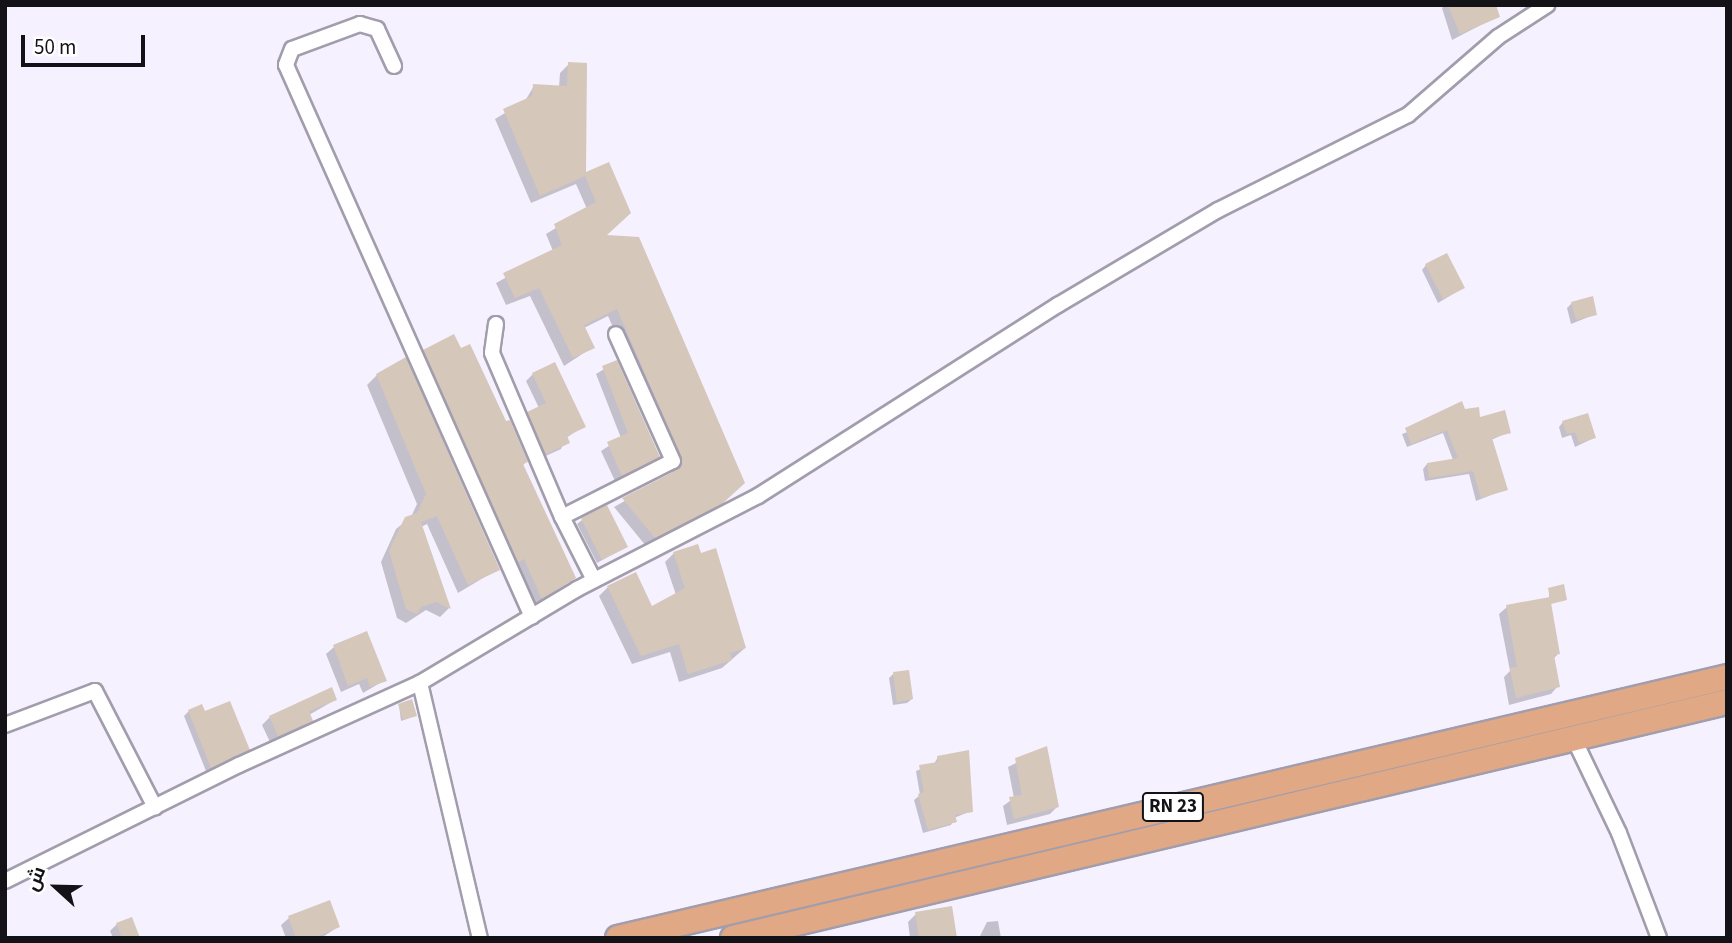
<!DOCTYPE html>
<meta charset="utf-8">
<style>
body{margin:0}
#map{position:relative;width:1732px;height:943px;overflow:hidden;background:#f5f1fe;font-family:"Source Sans 3",Cairo,sans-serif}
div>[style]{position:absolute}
.shadow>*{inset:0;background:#0003}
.building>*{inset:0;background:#d6c7bb}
.roads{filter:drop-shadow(2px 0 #a29dac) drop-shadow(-2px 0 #a29dac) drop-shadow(0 2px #a29dac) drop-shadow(0 -2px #a29dac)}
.minor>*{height:14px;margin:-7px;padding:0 7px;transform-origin:7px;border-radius:7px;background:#fff}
.trunk>*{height:24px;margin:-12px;padding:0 12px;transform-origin:12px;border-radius:12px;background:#e0a884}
span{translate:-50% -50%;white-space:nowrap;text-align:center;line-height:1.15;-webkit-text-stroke:5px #fff;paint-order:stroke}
.shield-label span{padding:2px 5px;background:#fff;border:2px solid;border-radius:5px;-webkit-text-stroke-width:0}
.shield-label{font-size:19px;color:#131217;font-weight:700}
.frame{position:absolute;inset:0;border:7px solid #131217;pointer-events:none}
.north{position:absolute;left:21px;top:852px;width:70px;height:70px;-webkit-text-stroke:5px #fff;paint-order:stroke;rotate:292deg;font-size:19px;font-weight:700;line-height:28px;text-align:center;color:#131217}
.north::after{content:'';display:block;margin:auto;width:24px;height:32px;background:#131217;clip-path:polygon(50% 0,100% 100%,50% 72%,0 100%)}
.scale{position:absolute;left:21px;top:35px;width:124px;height:32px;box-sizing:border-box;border:4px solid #131217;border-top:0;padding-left:9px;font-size:21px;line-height:24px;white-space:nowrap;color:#131217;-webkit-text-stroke:5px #fff;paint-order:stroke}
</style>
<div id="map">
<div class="shadow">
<div style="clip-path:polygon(1445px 5px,1494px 5px,1498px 16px,1452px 40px,1442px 8px)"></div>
<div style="clip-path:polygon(569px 64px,584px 175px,608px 164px,604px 237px,734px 491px,711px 512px,646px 546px,614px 507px,671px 475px,674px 467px,608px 316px,584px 328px,593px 347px,564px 366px,530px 296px,506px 305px,496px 283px,553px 251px,546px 234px,587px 209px,576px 184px,531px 203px,495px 119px,525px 101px,534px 86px,559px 87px,560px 73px)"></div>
<div style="clip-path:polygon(1426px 265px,1463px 288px,1438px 303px,1422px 270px)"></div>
<div style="clip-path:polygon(1572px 303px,1596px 314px,1571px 324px,1567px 308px)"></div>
<div style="clip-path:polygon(424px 351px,506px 423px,526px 462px,522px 466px,574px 578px,532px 607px,414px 361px)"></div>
<div style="clip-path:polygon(616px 362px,658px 456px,615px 481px,601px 451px,621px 438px,596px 374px)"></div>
<div style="clip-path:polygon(533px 374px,584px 426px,566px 438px,561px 449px,539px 459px,522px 420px,539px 408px,526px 381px)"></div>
<div style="clip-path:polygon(377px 375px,498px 569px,458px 593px,427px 524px,421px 527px,449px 608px,440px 617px,426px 610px,406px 623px,397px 618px,381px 562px,396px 529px,411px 517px,417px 504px,367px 385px)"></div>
<div style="clip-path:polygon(1464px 411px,1509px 432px,1491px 440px,1506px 489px,1476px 501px,1469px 474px,1425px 481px,1423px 469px,1427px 464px,1453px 460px,1443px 433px,1407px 447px,1402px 434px)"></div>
<div style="clip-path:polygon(1563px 422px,1594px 438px,1575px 447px,1571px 435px,1562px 438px,1559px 427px)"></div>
<div style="clip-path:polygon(582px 520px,625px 547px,597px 563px,577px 524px)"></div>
<div style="clip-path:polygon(674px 553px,745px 648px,722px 668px,679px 682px,670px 652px,632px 664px,599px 596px,608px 587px,652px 608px,676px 595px,665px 562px)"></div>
<div style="clip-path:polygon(1549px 589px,1566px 599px,1549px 604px,1558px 654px,1553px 659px,1558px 686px,1551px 694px,1509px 705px,1504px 677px,1510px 671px,1499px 614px,1507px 607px,1549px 599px)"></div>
<div style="clip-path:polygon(334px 647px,385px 680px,363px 693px,359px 684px,341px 692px,326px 654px)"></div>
<div style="clip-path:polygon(893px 674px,912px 699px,907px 703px,893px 705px,889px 678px)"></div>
<div style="clip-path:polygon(335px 700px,309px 715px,311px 720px,303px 728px,270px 742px,262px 725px,270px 717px)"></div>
<div style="clip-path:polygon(399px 705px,415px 716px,401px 721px)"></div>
<div style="clip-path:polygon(189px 711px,204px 713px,248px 749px,206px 771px,184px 716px)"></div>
<div style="clip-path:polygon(1046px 748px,1058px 806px,1050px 814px,1007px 825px,1003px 806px,1014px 798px,1008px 767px)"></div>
<div style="clip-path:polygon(968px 752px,971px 811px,954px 818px,951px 825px,923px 833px,914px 800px,920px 795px,916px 771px,934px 764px,938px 757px)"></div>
<div style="clip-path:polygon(916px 914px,955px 938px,910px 938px,908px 922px)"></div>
<div style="clip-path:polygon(289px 918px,338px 927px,321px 938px,286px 938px,281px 925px)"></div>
<div style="clip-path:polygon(998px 921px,1001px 938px,979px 938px,987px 922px)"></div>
<div style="clip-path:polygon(117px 924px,138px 938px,113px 938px,110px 931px)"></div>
</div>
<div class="building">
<div style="clip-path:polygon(1448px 5px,1496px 5px,1500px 17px,1460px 34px)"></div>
<div style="clip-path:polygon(568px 62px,587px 63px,586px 172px,609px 162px,631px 213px,607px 235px,639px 237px,745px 483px,722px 504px,655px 538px,622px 498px,677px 470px,683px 461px,617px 309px,584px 325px,595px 348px,573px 358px,539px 288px,515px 298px,503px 273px,562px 245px,554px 224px,596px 202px,585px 176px,540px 196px,503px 109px,532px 96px,533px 84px,567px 86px)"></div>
<div style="clip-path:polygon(1447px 253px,1465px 288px,1443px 299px,1425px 264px)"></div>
<div style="clip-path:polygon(1593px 296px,1597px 315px,1576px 320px,1571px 302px)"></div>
<div style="clip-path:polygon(454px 334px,461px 348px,470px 344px,506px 421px,510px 420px,528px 462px,523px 464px,576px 578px,542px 599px,524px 559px,518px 562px,423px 350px)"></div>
<div style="clip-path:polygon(406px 357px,500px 570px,468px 585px,437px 516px,421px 522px,451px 609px,436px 602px,421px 607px,417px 614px,406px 609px,389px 551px,405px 517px,417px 513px,426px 494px,376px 374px)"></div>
<div style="clip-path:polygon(617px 360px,660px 457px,622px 476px,607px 442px,628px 433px,602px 366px)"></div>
<div style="clip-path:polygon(555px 362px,586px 427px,567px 436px,570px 443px,546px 454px,527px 412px,546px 403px,532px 373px)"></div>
<div style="clip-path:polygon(1462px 401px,1465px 409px,1479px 407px,1480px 417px,1505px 410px,1511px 433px,1492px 438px,1508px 490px,1481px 498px,1473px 471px,1429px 478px,1427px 463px,1458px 458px,1447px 430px,1411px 444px,1405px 428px)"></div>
<div style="clip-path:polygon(1588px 413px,1596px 438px,1579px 443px,1575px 432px,1567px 434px,1562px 421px)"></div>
<div style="clip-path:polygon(607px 505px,628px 547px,602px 560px,581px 518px)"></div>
<div style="clip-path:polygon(698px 544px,701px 553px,716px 548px,746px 648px,730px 653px,732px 660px,688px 674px,679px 644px,641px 656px,607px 586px,636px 572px,652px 606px,685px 588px,673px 552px)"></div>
<div style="clip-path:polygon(1564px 584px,1567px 600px,1551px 604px,1548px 588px)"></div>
<div style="clip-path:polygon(1550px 597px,1560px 654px,1554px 655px,1560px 687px,1516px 698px,1510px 668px,1517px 667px,1506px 605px)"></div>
<div style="clip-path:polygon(367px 631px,387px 681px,370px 687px,367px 678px,348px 686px,333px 645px)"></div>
<div style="clip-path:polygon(909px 670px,913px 699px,897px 702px,893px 672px)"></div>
<div style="clip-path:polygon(332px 687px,337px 700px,309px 711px,313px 721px,278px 736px,269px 716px)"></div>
<div style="clip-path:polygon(412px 699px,417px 716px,403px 720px,398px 704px)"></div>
<div style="clip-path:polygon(230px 701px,250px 750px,211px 768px,188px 710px,202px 704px,205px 711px)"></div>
<div style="clip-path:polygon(1047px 746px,1059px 807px,1014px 819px,1009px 797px,1022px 795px,1015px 758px)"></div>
<div style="clip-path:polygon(969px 750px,973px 812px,955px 815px,957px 822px,928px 830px,918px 794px,924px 792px,919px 765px,938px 762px,937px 756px)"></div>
<div style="clip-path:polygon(330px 900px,340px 927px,313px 938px,296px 938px,288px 916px)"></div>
<div style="clip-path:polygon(952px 906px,957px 938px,919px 938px,915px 912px)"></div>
<div style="clip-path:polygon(132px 917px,140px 938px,122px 938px,116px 923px)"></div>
</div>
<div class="roads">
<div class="minor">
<div style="left:394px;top:66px;width:41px;rotate:-114.7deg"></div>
<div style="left:377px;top:29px;width:18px;rotate:-164deg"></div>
<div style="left:360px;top:24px;width:72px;rotate:159.8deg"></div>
<div style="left:292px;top:49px;width:17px;rotate:111deg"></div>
<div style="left:286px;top:65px;width:604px;rotate:65.98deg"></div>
<div style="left:496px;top:324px;width:29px;rotate:98deg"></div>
<div style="left:492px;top:353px;width:178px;rotate:66.9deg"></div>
<div style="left:594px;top:580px;width:71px;rotate:-116.9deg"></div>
<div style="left:562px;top:517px;width:124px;rotate:-26.8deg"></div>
<div style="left:673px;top:461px;width:139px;rotate:-114.2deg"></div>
<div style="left:420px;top:683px;width:262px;rotate:76.8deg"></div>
<div style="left:5px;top:725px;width:96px;rotate:-20.7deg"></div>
<div style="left:95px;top:691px;width:131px;rotate:62.7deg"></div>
<div style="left:1573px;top:737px;width:106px;rotate:64.4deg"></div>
<div style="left:1619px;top:833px;width:112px;rotate:69.1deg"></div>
<div style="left:5px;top:881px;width:261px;rotate:-26.4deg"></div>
<div style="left:239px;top:765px;width:199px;rotate:-24.4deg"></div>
<div style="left:420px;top:683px;width:183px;rotate:-30.9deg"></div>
<div style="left:577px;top:589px;width:203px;rotate:-27.2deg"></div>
<div style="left:758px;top:496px;width:356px;rotate:-32.5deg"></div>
<div style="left:1058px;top:305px;width:186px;rotate:-30.7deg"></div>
<div style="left:1218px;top:210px;width:212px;rotate:-26.6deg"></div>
<div style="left:1408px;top:115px;width:119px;rotate:-40.9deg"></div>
<div style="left:1498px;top:37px;width:59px;rotate:-33.1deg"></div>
</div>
<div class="trunk">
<div style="left:618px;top:938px;width:1139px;rotate:-13.24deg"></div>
<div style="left:733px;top:938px;width:1022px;rotate:-13.36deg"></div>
</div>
</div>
<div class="shield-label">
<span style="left:1173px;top:807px">RN 23</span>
</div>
<div class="frame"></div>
<div class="north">ش</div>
<div class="scale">50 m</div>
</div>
